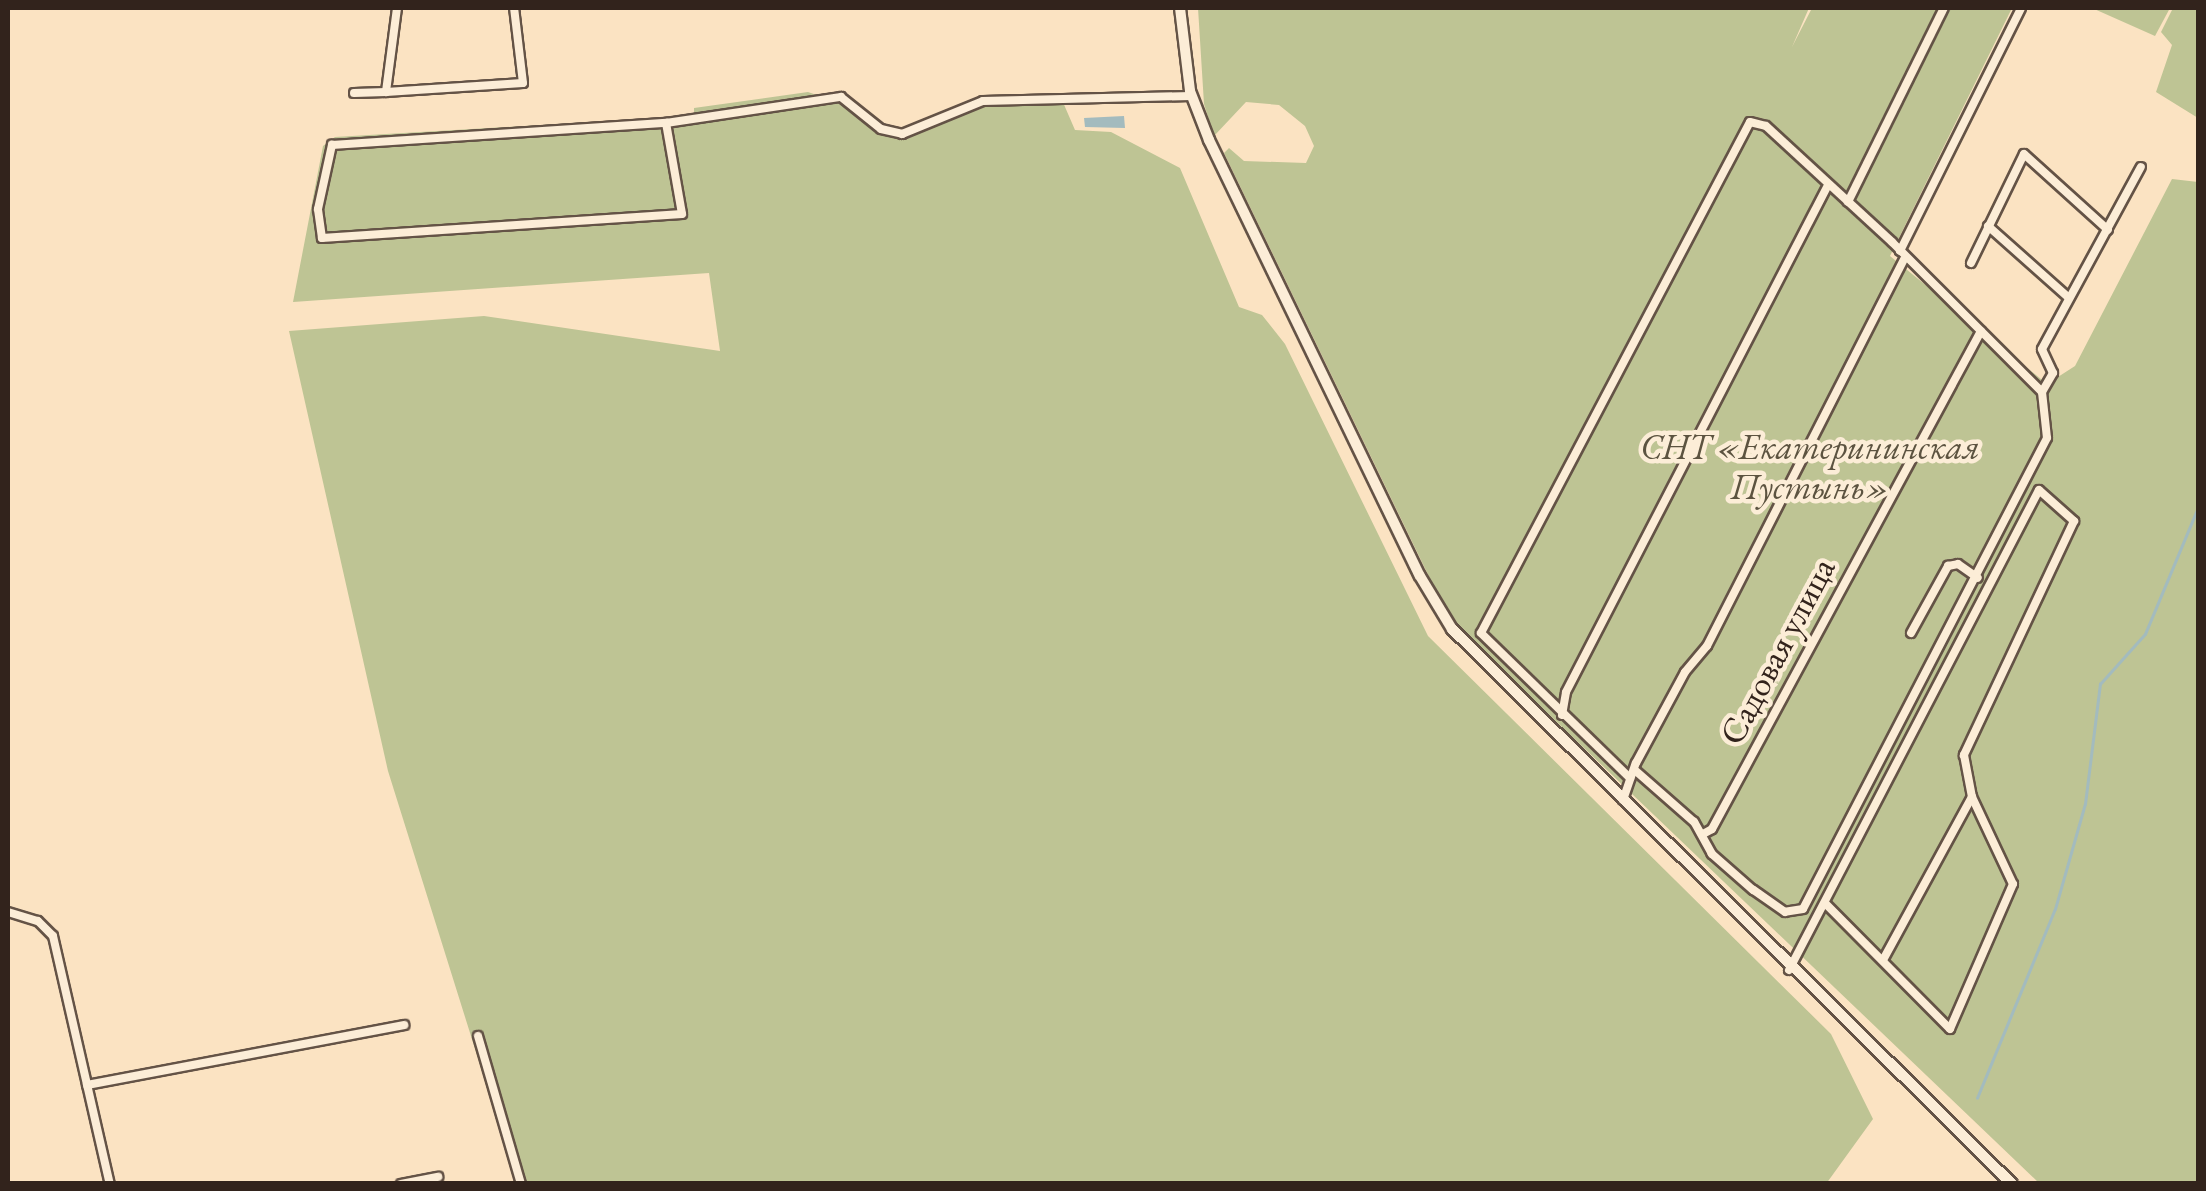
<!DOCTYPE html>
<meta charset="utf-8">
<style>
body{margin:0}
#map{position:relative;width:2206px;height:1191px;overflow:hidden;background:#fbe3c2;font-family:"EB Garamond",serif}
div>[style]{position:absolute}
.green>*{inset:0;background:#bec494}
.water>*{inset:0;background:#a3bbbe}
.stream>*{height:2.5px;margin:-1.25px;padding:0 1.25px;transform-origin:1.25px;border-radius:1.25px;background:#a3bbbe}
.roads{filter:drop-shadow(2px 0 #645346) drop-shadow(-2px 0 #645346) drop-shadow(0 2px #645346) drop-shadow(0 -2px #645346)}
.street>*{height:8px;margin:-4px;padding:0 4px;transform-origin:4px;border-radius:4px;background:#fcedd7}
.secondary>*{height:10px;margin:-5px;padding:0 5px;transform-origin:5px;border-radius:5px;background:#fcedd7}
span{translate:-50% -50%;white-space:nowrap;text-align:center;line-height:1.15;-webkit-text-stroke:9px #fcedd7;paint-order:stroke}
.park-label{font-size:35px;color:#5c5340;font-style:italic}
.street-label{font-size:35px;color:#32231c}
.frame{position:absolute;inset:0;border:10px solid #32231c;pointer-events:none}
</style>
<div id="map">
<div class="green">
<div style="clip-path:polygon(1198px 8px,1809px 8px,1792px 47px,1812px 8px,2012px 8px,1890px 256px,2047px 384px,2075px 366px,2172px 179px,2198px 182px,2198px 1183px,2039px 1183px,1450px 620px,1224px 153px,1229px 148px,1244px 161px,1306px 163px,1314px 146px,1305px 126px,1279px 105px,1246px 102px,1214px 136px,1204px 104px)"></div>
<div style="clip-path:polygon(2092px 8px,2170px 8px,2155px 36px)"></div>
<div style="clip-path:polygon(2173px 8px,2198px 8px,2198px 118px,2156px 92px,2172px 45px,2161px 32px)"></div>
<div style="clip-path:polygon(808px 92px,843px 104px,882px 129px,922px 131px,983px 104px,1062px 100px,1075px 130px,1111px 132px,1180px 168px,1239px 307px,1262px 315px,1285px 344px,1428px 636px,1831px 1034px,1873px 1119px,1826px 1184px,517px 1183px,388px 771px,289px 331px,484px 316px,720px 351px,709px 273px,293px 302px,323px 146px,335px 137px,694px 116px,694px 108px)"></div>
</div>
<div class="water">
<div style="clip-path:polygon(1124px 116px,1125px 128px,1085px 127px,1084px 118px)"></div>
</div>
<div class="stream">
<div style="left:1977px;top:1098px;width:204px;rotate:-67.6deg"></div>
<div style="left:2055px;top:909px;width:109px;rotate:-74.1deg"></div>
<div style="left:2085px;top:804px;width:121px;rotate:-82.9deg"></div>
<div style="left:2100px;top:684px;width:67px;rotate:-48deg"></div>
<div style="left:2145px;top:634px;width:138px;rotate:-67.3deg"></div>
</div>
<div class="roads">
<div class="street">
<div style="left:397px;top:8px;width:85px;rotate:97.5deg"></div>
<div style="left:386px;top:92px;width:137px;rotate:-3.8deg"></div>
<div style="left:523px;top:83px;width:76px;rotate:-96.8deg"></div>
<div style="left:354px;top:93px;width:32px;rotate:-2deg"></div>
<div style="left:666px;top:123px;width:92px;rotate:80deg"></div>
<div style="left:682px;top:214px;width:361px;rotate:176.2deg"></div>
<div style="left:322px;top:238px;width:29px;rotate:-98deg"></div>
<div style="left:318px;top:209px;width:66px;rotate:-77.7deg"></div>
<div style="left:332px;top:145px;width:335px;rotate:-3.8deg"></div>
<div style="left:666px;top:123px;width:177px;rotate:-8.5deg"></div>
<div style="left:841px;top:97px;width:51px;rotate:38.7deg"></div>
<div style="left:881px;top:129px;width:22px;rotate:13deg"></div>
<div style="left:902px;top:134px;width:87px;rotate:-22.2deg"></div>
<div style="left:983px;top:101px;width:208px;rotate:-1.4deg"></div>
<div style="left:1848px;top:202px;width:216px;rotate:-63.7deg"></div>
<div style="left:1988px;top:226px;width:108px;rotate:41.6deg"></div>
<div style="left:1900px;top:251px;width:271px;rotate:-63.5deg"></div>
<div style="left:1971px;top:263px;width:121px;rotate:-64.1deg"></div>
<div style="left:2024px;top:154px;width:113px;rotate:42.1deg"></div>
<div style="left:2042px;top:392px;width:22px;rotate:-60deg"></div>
<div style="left:2053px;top:373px;width:26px;rotate:-115deg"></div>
<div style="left:2042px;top:349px;width:207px;rotate:-61.5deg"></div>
<div style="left:1911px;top:633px;width:77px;rotate:-61.1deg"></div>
<div style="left:1948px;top:566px;width:10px;rotate:-11deg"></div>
<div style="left:1958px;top:564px;width:24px;rotate:35deg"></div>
<div style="left:1562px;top:715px;width:23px;rotate:-80deg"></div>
<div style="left:1566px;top:692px;width:571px;rotate:-62.67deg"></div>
<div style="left:1630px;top:778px;width:208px;rotate:-135.8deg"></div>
<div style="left:1481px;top:633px;width:577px;rotate:-62.24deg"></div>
<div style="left:1750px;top:122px;width:16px;rotate:14deg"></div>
<div style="left:1766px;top:126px;width:171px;rotate:42.6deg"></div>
<div style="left:1892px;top:242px;width:212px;rotate:45deg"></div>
<div style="left:2042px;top:392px;width:46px;rotate:83.8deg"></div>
<div style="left:2047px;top:438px;width:530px;rotate:117.39deg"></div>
<div style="left:1803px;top:909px;width:18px;rotate:171deg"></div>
<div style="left:1785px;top:912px;width:39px;rotate:-145deg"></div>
<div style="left:1753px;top:890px;width:55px;rotate:-138.7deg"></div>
<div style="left:1712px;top:854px;width:37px;rotate:-119deg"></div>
<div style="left:1694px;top:822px;width:77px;rotate:-138.7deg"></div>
<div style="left:1623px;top:800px;width:39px;rotate:-71deg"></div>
<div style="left:1636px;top:763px;width:103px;rotate:-61.7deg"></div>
<div style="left:1685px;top:672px;width:34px;rotate:-50deg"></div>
<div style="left:1707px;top:646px;width:434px;rotate:-63deg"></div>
<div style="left:1703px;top:834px;width:10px;rotate:-29deg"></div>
<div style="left:1712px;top:829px;width:566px;rotate:-61.62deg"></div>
<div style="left:8px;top:912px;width:31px;rotate:17deg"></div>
<div style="left:38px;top:921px;width:21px;rotate:45deg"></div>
<div style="left:53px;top:936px;width:254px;rotate:77.1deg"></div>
<div style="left:1883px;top:960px;width:186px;rotate:-61.4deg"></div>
<div style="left:1789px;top:970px;width:541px;rotate:-62.49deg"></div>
<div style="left:2039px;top:490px;width:47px;rotate:41.5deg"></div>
<div style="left:2074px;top:521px;width:259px;rotate:115.2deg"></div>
<div style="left:1964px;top:755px;width:43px;rotate:79.2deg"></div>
<div style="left:1972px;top:797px;width:96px;rotate:64.8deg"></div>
<div style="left:2013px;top:884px;width:158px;rotate:113.5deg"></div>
<div style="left:1950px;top:1029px;width:177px;rotate:-134.8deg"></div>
<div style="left:478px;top:1036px;width:154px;rotate:73.8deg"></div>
<div style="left:87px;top:1085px;width:323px;rotate:-10.7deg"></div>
<div style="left:401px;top:1184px;width:38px;rotate:-11deg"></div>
</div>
<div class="secondary">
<div style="left:1180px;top:8px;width:84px;rotate:83.1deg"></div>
<div style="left:1190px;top:91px;width:53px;rotate:68.8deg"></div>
<div style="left:1209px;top:140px;width:484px;rotate:64.2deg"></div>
<div style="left:1420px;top:576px;width:62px;rotate:58.9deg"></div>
<div style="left:1452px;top:629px;width:788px;rotate:44.74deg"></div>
</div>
</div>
<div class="park-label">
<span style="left:1810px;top:467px">СНТ «Екатерининская<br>Пустынь»</span>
</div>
<div class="street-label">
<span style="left:1777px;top:651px;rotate:-62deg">Садовая улица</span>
</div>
<div class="frame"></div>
</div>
